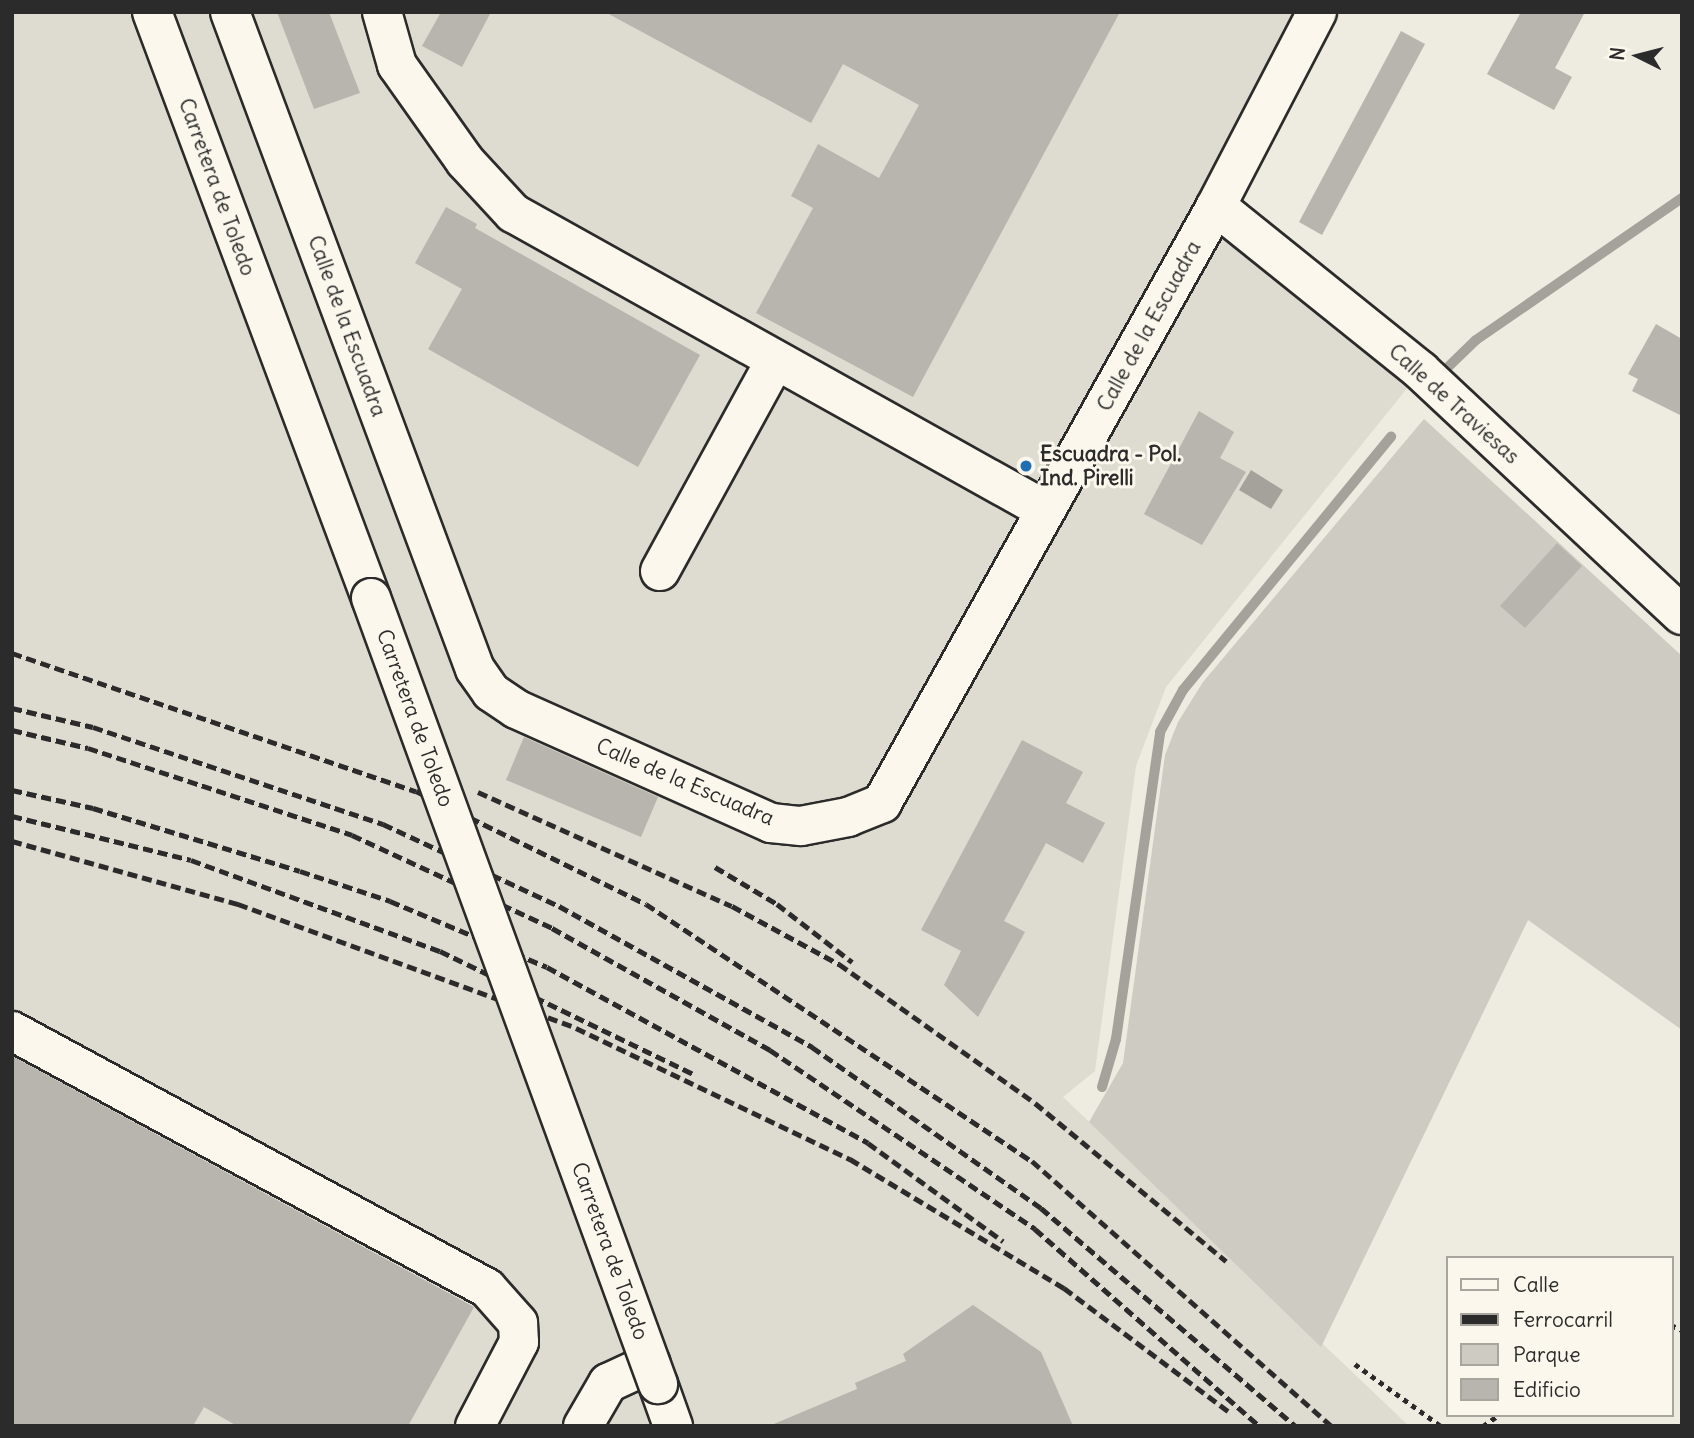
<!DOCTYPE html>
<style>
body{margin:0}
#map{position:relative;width:1694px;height:1438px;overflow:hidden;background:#eeebe0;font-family:Delius,sans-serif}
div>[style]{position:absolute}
.built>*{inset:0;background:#dedbd1}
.green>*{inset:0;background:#cecbc2}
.water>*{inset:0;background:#a4a29a}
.stream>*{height:10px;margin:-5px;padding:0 5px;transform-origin:5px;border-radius:5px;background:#a4a29a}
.building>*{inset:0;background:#b8b5ae}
.path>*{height:4.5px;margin-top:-2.25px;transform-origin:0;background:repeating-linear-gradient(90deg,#2b2b2b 0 5px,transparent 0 10px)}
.roads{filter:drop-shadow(2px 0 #2b2b2b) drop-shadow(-2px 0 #2b2b2b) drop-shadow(0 2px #2b2b2b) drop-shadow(0 -2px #2b2b2b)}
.minor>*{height:38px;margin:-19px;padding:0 19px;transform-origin:19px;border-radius:19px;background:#fbf7ec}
.rail>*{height:5px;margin-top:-2.5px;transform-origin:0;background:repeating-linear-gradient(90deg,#2b2b2b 0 10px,transparent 0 15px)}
.bridges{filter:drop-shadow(2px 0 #2b2b2b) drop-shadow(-2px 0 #2b2b2b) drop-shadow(0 2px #2b2b2b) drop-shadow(0 -2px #2b2b2b)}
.minor-bridge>*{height:38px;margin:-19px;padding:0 19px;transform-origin:19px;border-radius:19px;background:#fbf7ec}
.dots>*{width:19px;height:19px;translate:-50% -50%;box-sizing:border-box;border:4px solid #fbf7ec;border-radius:50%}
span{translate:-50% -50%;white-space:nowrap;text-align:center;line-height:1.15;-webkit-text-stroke:6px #fbf7ec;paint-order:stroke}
.street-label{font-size:21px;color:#2b2b2b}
.poi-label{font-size:21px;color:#2b2b2b;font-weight:700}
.left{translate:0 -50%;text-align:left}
.frame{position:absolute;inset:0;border:14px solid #2b2b2b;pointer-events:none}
.legend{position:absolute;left:1446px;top:1256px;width:228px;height:161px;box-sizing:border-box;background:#fbf7ec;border:2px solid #a8a59f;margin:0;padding:9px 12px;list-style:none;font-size:21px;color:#2b2b2b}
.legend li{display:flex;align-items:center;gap:14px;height:35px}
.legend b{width:35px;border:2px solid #a8a59f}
.north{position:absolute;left:1603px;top:21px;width:70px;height:70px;-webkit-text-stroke:5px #fbf7ec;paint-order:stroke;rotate:276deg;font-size:19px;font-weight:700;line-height:28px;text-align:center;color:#2b2b2b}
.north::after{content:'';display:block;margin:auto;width:24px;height:32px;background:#2b2b2b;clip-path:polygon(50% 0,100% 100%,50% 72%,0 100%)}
</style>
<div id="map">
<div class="built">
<div style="clip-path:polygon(12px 12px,1317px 12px,1216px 206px,1421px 371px,1166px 687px,1136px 766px,1095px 1071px,1063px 1097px,1409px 1426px,12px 1426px)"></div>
</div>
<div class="green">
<div style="clip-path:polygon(1424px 419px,1682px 656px,1682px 1030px,1528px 920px,1321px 1347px,1089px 1122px,1123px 1063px,1165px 755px,1178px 722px,1203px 682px)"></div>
</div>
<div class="water">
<div style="clip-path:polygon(1251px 470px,1283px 490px,1271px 509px,1239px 490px)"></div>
</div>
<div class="stream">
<div style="left:1447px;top:368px;width:40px;rotate:-44deg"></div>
<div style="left:1476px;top:340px;width:250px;rotate:-34.6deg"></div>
<div style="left:1102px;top:1087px;width:50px;rotate:-73.7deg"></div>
<div style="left:1116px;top:1039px;width:310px;rotate:-81.8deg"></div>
<div style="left:1160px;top:732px;width:48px;rotate:-61.3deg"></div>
<div style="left:1183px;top:690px;width:328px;rotate:-50.6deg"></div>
</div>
<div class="building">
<div style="clip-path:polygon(277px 12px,329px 12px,360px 93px,314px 109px)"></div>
<div style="clip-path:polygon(441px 12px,491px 12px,462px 67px,422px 46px)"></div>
<div style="clip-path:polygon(605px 12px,1120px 12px,913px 397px,756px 313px,813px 208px,791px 196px,818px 144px,879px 178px,919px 105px,843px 64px,811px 123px)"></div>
<div style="clip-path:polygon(1521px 12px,1585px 12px,1555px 68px,1572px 77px,1554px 110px,1487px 74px)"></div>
<div style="clip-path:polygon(1401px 31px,1425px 44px,1322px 235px,1299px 222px)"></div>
<div style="clip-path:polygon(446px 207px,477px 224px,475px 228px,700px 355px,638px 467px,428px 349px,462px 289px,415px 263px)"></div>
<div style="clip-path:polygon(1656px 324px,1682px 339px,1682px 416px,1632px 391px,1638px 379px,1628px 374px)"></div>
<div style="clip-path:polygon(1199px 411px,1234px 432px,1220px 458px,1246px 472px,1202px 545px,1144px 514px)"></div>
<div style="clip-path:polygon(1557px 543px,1582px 566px,1525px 628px,1500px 606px)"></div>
<div style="clip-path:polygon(524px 737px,658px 797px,641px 837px,506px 780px)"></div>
<div style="clip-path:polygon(1022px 740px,1083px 772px,1066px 803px,1105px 823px,1083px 863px,1046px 843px,1004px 921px,1025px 932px,978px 1017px,944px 985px,961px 951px,921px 930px)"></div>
<div style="clip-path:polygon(12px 1056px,474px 1307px,408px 1426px,237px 1426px,204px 1407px,193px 1426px,12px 1426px)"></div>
<div style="clip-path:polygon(973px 1305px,1041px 1352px,1073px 1426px,769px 1426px,857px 1389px,855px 1383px,906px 1361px,903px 1354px)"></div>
</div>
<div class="path">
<div style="left:1671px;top:1325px;width:12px;rotate:24deg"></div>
<div style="left:1355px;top:1364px;width:106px;rotate:35.8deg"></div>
<div style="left:1483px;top:1426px;width:19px;rotate:-35deg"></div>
</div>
<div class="roads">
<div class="minor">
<div style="left:152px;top:12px;width:626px;rotate:69.51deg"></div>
<div style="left:230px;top:12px;width:701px;rotate:69.55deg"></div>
<div style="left:475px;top:669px;width:28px;rotate:55deg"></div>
<div style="left:491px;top:692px;width:30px;rotate:34deg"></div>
<div style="left:516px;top:709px;width:279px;rotate:24.1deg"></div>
<div style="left:771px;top:823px;width:30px;rotate:6deg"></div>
<div style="left:801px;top:826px;width:48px;rotate:-10.8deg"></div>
<div style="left:848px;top:817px;width:37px;rotate:-22deg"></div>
<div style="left:882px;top:803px;width:684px;rotate:-60.77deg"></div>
<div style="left:1216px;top:206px;width:219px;rotate:-62.5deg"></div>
<div style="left:382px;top:12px;width:55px;rotate:74.2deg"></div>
<div style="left:397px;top:65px;width:118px;rotate:54.7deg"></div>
<div style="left:465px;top:161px;width:71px;rotate:47.3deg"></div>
<div style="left:513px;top:213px;width:609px;rotate:29.17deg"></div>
<div style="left:1216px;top:206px;width:263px;rotate:38.8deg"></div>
<div style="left:1421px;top:371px;width:357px;rotate:43.1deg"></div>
<div style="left:660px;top:571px;width:239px;rotate:-61.3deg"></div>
<div style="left:12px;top:1031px;width:540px;rotate:28.42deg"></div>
<div style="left:487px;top:1288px;width:47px;rotate:48.5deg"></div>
<div style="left:518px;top:1323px;width:19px;rotate:87deg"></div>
<div style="left:519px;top:1342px;width:95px;rotate:117.6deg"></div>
<div style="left:658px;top:1384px;width:45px;rotate:70.3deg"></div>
<div style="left:583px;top:1426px;width:50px;rotate:-59.8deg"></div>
<div style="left:608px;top:1383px;width:47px;rotate:-24.9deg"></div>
</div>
</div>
<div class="rail">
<div style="left:12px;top:653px;width:427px;rotate:18.9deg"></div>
<div style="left:416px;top:791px;width:256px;rotate:26.2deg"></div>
<div style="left:646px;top:904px;width:464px;rotate:33.7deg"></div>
<div style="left:1032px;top:1161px;width:400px;rotate:41.5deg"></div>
<div style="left:12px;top:708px;width:83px;rotate:13.2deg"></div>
<div style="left:93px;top:727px;width:306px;rotate:18.5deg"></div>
<div style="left:383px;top:824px;width:194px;rotate:25deg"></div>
<div style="left:559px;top:906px;width:290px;rotate:29.1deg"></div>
<div style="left:812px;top:1047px;width:280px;rotate:35.1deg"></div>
<div style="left:1041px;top:1208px;width:335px;rotate:40.6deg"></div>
<div style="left:12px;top:730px;width:78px;rotate:13.3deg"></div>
<div style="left:88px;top:748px;width:278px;rotate:18.2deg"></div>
<div style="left:352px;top:835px;width:221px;rotate:24.9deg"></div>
<div style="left:552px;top:928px;width:250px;rotate:29.2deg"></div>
<div style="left:770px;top:1050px;width:320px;rotate:34deg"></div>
<div style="left:1035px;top:1229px;width:298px;rotate:41.3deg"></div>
<div style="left:12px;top:790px;width:83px;rotate:12.5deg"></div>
<div style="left:93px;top:808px;width:216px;rotate:16.9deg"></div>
<div style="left:300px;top:871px;width:95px;rotate:18.4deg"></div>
<div style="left:390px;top:901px;width:170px;rotate:22.8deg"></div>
<div style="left:547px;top:967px;width:366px;rotate:28.7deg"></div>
<div style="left:868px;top:1143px;width:167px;rotate:36deg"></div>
<div style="left:478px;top:792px;width:278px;rotate:24.2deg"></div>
<div style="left:732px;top:906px;width:122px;rotate:28.5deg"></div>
<div style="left:839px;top:964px;width:240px;rotate:35.3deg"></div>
<div style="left:1035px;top:1103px;width:248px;rotate:39.6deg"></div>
<div style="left:12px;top:816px;width:184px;rotate:13.8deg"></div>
<div style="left:191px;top:860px;width:265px;rotate:20.1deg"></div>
<div style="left:440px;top:951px;width:281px;rotate:25.9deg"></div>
<div style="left:12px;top:841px;width:235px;rotate:15.6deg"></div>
<div style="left:238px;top:904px;width:360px;rotate:20.1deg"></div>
<div style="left:576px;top:1028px;width:304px;rotate:25.6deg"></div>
<div style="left:850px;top:1159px;width:250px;rotate:31.1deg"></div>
<div style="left:1064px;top:1288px;width:210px;rotate:36.9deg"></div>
<div style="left:715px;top:867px;width:72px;rotate:30.8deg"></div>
<div style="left:777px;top:904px;width:95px;rotate:37.7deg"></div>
</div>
<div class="bridges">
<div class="minor-bridge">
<div style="left:371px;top:598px;width:837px;rotate:69.94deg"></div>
</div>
</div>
<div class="dots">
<div style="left:1026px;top:466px;background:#1f6fb2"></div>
</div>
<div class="street-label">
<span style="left:217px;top:187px;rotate:70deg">Carretera de Toledo</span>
<span style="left:347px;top:326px;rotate:70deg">Calle de la Escuadra</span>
<span style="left:1149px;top:326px;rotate:-61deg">Calle de la Escuadra</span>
<span style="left:1454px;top:404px;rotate:42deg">Calle de Traviesas</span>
<span style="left:415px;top:718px;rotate:70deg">Carretera de Toledo</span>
<span style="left:685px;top:782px;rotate:23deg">Calle de la Escuadra</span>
<span style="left:610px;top:1251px;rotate:70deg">Carretera de Toledo</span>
</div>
<div class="poi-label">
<span class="left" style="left:1040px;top:466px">Escuadra - Pol.<br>Ind. Pirelli</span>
</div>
<div class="frame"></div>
<ul class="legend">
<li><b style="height:9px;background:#fbf7ec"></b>Calle</li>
<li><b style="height:9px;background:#2b2b2b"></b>Ferrocarril</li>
<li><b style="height:19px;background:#cecbc2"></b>Parque</li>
<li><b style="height:19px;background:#b8b5ae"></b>Edificio</li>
</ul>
<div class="north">N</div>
</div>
